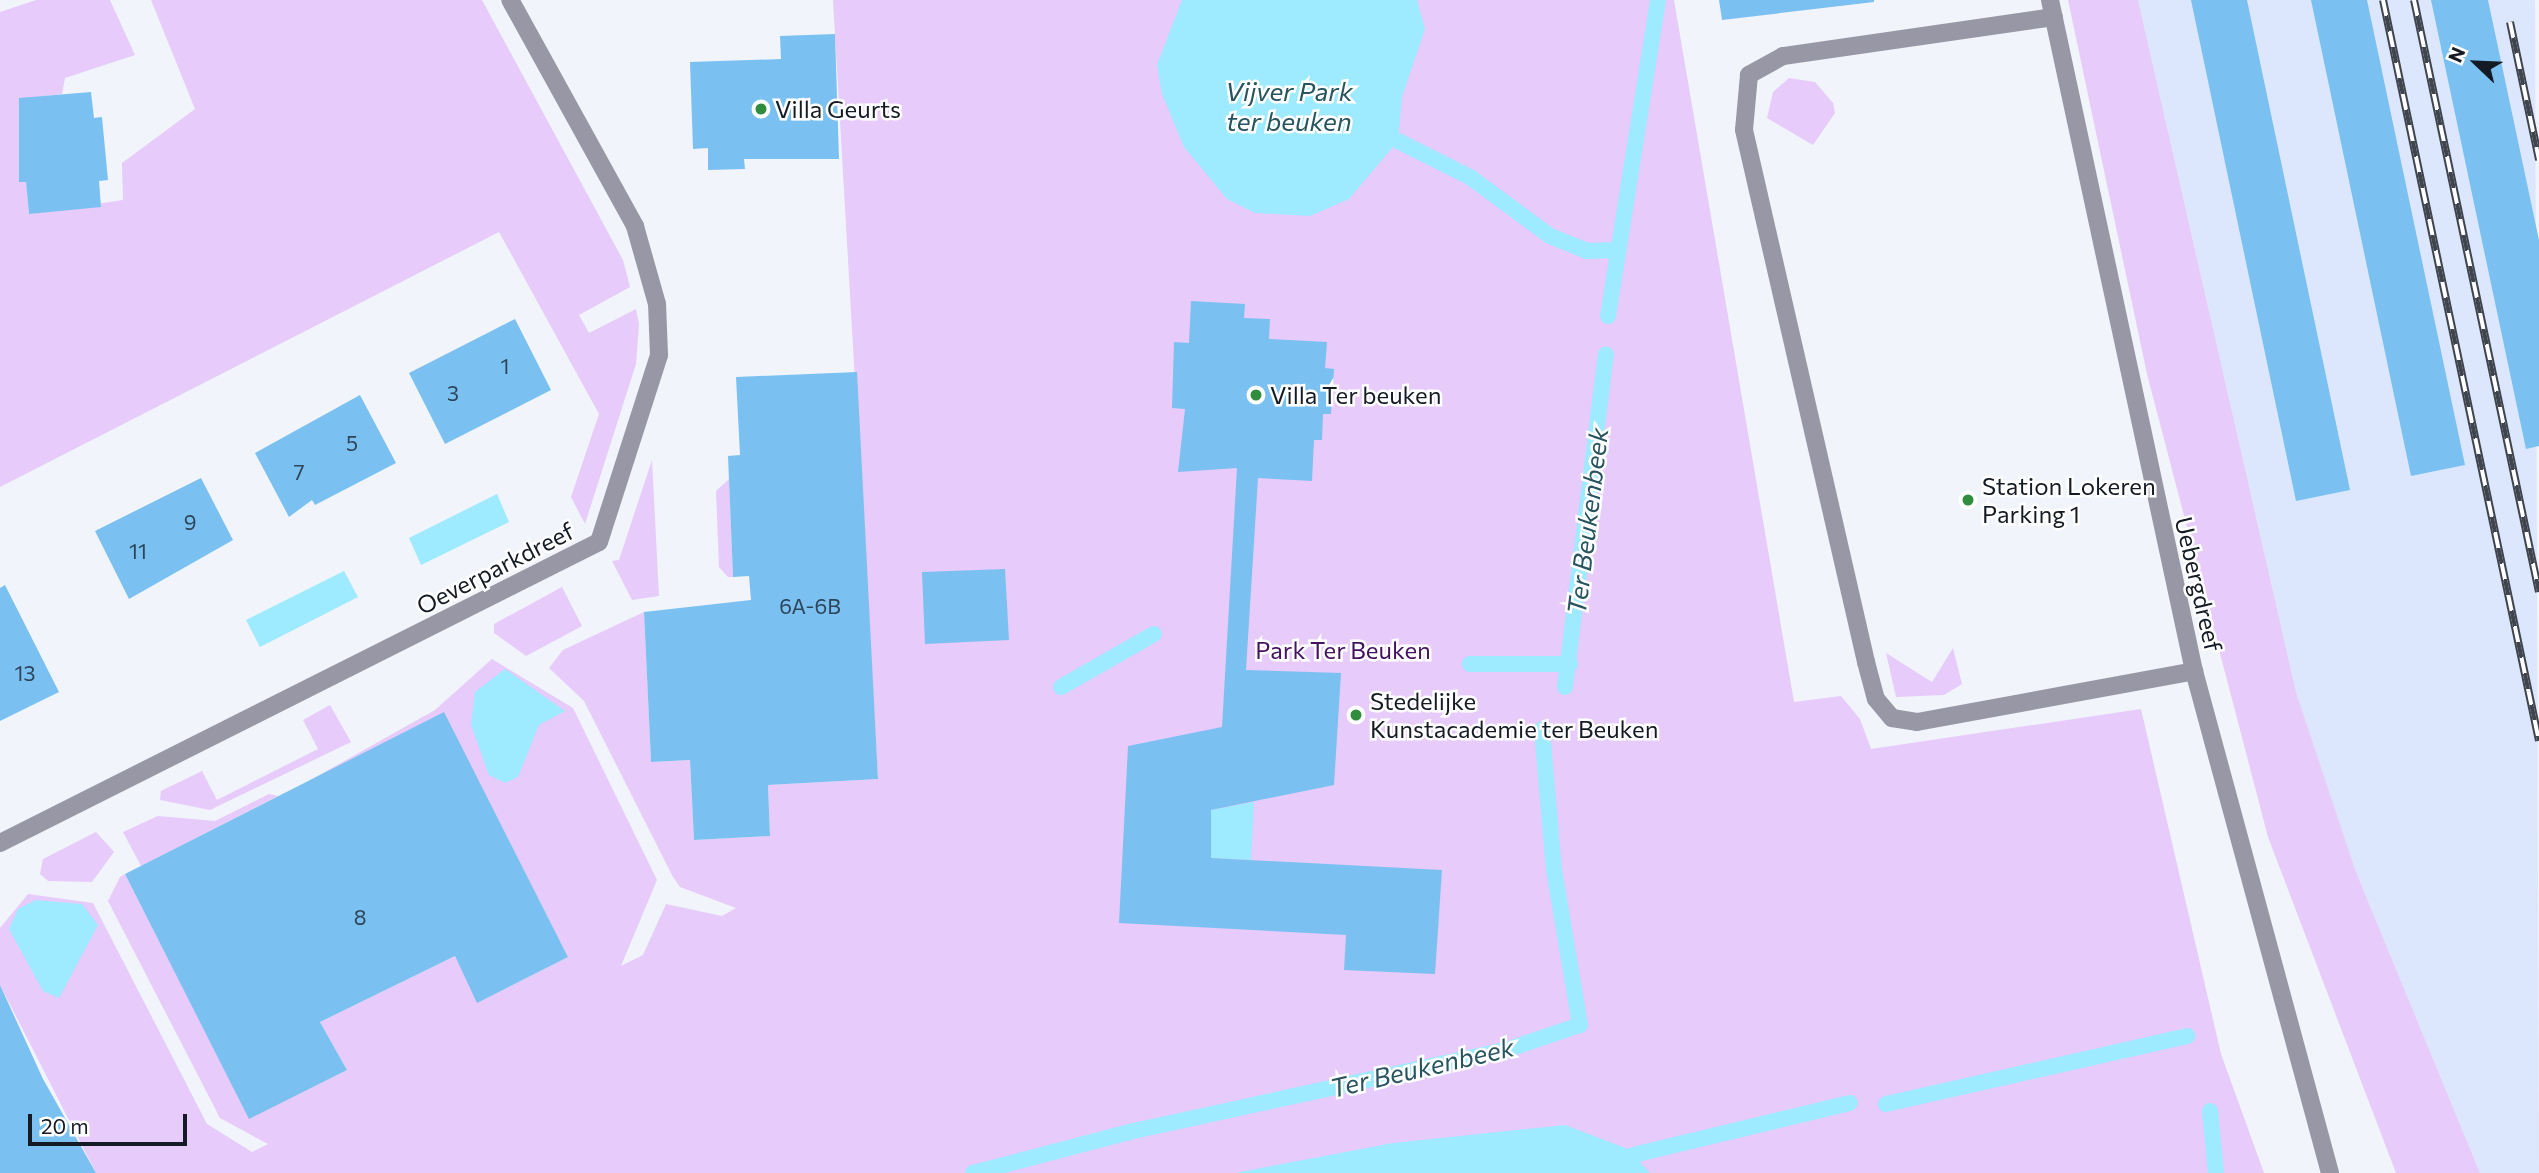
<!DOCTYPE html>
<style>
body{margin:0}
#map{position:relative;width:2539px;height:1173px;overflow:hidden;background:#f1f4fa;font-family:Commissioner,sans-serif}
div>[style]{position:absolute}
.built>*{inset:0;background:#dce7fe}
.green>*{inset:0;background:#e6cbfb}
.water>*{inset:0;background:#9eeaff}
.stream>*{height:16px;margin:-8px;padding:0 8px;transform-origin:8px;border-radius:8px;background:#9eeaff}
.building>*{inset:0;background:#7ac1f2}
.minor>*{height:18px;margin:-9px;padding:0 9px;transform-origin:9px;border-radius:9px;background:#9897a5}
.rail>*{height:8px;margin-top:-4px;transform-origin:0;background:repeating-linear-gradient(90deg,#fff 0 16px,#3f444d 0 32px);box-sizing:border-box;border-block:2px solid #3f444d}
.dots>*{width:19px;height:19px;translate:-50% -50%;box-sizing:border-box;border:4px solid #fff;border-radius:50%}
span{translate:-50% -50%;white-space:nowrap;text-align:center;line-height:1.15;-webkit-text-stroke:5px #fff;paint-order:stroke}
.number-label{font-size:21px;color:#2e4458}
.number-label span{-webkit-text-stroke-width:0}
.poi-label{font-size:24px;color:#151b25}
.left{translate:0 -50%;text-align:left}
.street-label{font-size:24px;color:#151b25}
.park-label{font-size:24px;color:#44125f}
.water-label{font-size:26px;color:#285460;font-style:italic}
.north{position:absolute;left:2441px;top:28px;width:70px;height:70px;-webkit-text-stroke:5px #fff;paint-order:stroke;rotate:293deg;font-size:19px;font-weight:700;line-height:28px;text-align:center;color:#151b25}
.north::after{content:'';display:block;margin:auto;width:24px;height:32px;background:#151b25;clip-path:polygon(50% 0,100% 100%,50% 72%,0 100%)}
.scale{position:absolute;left:28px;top:1114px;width:159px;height:32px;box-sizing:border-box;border:4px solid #151b25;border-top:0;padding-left:9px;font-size:21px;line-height:24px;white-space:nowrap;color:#151b25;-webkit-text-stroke:5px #fff;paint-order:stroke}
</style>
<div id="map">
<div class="built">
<div style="clip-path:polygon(2138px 0,2535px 0,2539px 1173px,2480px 1173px,2356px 872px,2296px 692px)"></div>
</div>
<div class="green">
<div style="clip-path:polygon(36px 0,110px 0,135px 55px,65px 78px,62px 94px,19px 99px,19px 182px,26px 182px,29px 214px,123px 200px,122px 163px,195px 109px,151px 0,482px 0,623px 260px,630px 287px,579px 315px,589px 333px,636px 309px,639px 324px,636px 364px,585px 524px,571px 497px,599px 414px,499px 232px,0 487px,0 12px)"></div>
<div style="clip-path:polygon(833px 0,1674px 0,1794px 702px,1841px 696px,1860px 719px,1871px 749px,2141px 709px,2221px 1054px,2264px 1173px,96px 1173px,0 985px,0 928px,28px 894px,93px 903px,207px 1124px,252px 1152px,268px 1144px,220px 1118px,108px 901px,120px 877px,125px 874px,250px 1118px,347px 1070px,320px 1022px,455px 956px,478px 1002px,568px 957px,444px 713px,307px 782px,435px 710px,492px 659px,573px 708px,657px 880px,621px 966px,643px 955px,666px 904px,722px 916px,736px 908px,680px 887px,673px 877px,584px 701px,549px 668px,563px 650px,644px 612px,651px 762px,690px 760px,694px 840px,770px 836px,768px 785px,878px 779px)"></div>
<div style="clip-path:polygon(2068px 0,2138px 0,2296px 692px,2356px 872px,2480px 1173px,2396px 1173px,2268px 837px,2147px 374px)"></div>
<div style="clip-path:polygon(1789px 78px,1815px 82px,1833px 103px,1835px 113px,1813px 145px,1767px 118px,1773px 92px)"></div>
<div style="clip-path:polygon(652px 460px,659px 596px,632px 600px,612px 561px,619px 560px)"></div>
<div style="clip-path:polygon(729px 479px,733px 577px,728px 577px,719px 567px,716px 491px)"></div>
<div style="clip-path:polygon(562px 587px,582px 626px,526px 656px,494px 633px,494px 624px)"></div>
<div style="clip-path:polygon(1953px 648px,1962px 684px,1944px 695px,1896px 697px,1886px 653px,1932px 682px)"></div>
<div style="clip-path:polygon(330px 705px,351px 742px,210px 810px,160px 800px,161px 791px,202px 771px,217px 800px,318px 749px,303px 720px)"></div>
<div style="clip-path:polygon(269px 794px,278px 796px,141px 866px,123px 832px,158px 816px,215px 821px)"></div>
<div style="clip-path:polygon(96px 832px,114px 852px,92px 882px,48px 881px,40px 874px,43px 859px)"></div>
</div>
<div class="water">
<div style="clip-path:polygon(1182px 0,1417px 0,1425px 29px,1402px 97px,1398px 141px,1349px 199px,1310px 216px,1255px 213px,1227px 199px,1184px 147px,1162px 94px,1157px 65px)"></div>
<div style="clip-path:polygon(497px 494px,509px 522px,421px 565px,409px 538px)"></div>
<div style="clip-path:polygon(344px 571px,358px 597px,260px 647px,246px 620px)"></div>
<div style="clip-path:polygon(505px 669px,565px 711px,539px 725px,518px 777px,505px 783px,489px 775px,471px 725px,475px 692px)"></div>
<div style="clip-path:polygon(1254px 802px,1251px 860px,1211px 858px,1211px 810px)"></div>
<div style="clip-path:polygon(36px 900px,82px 904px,98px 925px,59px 998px,43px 991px,9px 929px,18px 909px)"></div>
<div style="clip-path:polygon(1565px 1125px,1628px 1149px,1650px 1173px,1235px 1173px,1393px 1143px)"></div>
</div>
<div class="stream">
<div style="left:1398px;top:141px;width:80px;rotate:26.6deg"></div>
<div style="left:1470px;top:177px;width:99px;rotate:36.4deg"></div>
<div style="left:1550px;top:236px;width:40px;rotate:22deg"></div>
<div style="left:1587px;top:251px;width:29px;rotate:-2deg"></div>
<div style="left:1608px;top:316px;width:320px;rotate:-81deg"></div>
<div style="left:1470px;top:664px;width:100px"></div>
<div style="left:1061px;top:687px;width:107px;rotate:-29.7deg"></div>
<div style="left:1565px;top:687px;width:335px;rotate:-83deg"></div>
<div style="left:1886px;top:1104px;width:309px;rotate:-12.7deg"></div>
<div style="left:2210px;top:1111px;width:62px;rotate:84.5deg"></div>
<div style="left:1633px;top:1155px;width:223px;rotate:-13.5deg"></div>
<div style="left:973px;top:1173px;width:161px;rotate:-14.7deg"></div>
<div style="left:1129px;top:1132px;width:386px;rotate:-12.3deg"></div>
<div style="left:1506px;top:1050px;width:78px;rotate:-18.7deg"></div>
<div style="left:1580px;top:1025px;width:157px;rotate:-99.5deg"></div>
<div style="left:1554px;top:870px;width:141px;rotate:-94.9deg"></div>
</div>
<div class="building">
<div style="clip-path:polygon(1719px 0,1874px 0,1874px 2px,1722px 20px)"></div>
<div style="clip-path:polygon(2191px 0,2247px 0,2350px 490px,2296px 501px)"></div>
<div style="clip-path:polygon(2311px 0,2367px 0,2465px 465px,2411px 476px)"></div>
<div style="clip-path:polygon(2431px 0,2488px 0,2539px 240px,2539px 446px,2526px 449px)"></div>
<div style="clip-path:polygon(835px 34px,839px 159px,744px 159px,745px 169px,708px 170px,708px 148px,693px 149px,690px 62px,781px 59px,780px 36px)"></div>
<div style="clip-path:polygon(91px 92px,94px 118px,102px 117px,108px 180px,99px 181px,101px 207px,29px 214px,26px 182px,19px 182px,19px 98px)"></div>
<div style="clip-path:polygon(1191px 301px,1245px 304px,1244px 318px,1270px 319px,1269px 339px,1327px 342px,1325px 368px,1334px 369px,1331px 414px,1323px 414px,1322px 440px,1314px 440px,1312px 481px,1258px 478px,1246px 670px,1341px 673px,1334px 785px,1211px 810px,1211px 858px,1442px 870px,1435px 974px,1344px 970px,1346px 935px,1119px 923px,1128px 746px,1222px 727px,1237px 468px,1178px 472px,1185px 409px,1172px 408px,1174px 342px,1189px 343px)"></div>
<div style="clip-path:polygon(515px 319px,551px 390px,445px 444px,409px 373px)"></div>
<div style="clip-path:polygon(857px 372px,878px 779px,768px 785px,770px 836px,694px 840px,690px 760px,651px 762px,644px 612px,751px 600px,749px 576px,733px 577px,728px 456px,740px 455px,736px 377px)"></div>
<div style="clip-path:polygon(360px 395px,396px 463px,315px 505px,312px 500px,289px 517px,255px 453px)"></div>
<div style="clip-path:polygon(201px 478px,233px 540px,129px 599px,95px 531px)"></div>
<div style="clip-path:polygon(1005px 569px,1009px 640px,925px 644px,922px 572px)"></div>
<div style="clip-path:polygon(5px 585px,59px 692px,0 721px,0 588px)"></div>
<div style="clip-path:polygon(444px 712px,568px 957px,477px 1003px,455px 956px,320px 1022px,347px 1070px,249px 1119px,125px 874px)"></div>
<div style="clip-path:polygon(0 985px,43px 1079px,96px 1173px,0 1173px)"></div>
</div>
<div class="minor">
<div style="left:2050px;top:0;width:686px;rotate:77.89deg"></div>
<div style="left:2194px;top:671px;width:520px;rotate:74.84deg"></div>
<div style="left:2054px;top:17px;width:274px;rotate:171.8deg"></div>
<div style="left:1783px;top:56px;width:39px;rotate:151deg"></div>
<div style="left:1749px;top:75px;width:55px;rotate:95.2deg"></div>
<div style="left:1744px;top:130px;width:546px;rotate:77.08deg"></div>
<div style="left:1866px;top:662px;width:38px;rotate:75deg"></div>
<div style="left:1876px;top:699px;width:25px;rotate:50deg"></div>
<div style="left:1892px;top:718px;width:25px;rotate:9deg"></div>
<div style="left:1917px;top:722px;width:282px;rotate:-10.4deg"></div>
<div style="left:0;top:843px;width:670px;rotate:-26.68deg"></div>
<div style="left:599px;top:542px;width:196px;rotate:-72.2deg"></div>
<div style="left:659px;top:355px;width:51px;rotate:-92.2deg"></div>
<div style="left:657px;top:304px;width:81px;rotate:-105.8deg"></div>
<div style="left:635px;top:226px;width:258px;rotate:-118.9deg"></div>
</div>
<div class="rail">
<div style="left:2383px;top:0;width:757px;rotate:78.11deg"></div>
<div style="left:2414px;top:0;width:605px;rotate:78.08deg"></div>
<div style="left:2510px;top:22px;width:141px;rotate:78.1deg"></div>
</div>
<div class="dots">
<div style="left:761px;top:109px;background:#308d3e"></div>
<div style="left:1256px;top:395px;background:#308d3e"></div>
<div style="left:1968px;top:500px;background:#308d3e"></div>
<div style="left:1356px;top:715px;background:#308d3e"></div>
</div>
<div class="number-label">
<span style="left:505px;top:366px">1</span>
<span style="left:453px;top:393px">3</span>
<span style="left:352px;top:443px">5</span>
<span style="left:299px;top:472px">7</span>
<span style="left:190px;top:522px">9</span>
<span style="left:138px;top:551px">11</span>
<span style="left:810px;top:606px">6A-6B</span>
<span style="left:25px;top:673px">13</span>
<span style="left:360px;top:917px">8</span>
</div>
<div class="poi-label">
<span class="left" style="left:775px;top:109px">Villa Geurts</span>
<span class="left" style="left:1270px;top:395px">Villa Ter beuken</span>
<span class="left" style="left:1982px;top:500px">Station Lokeren<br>Parking 1</span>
<span class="left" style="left:1370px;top:715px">Stedelijke<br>Kunstacademie ter Beuken</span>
</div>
<div class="street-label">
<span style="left:495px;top:568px;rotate:-27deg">Oeverparkdreef</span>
<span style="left:2199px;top:584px;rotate:77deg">Uebergdreef</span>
</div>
<div class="park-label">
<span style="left:1343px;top:650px">Park Ter Beuken</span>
</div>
<div class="water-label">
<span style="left:1289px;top:106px">Vijver Park<br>ter beuken</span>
<span style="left:1587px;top:521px;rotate:-83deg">Ter Beukenbeek</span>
<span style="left:1422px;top:1067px;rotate:-13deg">Ter Beukenbeek</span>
</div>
<div class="north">N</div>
<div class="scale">20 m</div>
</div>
